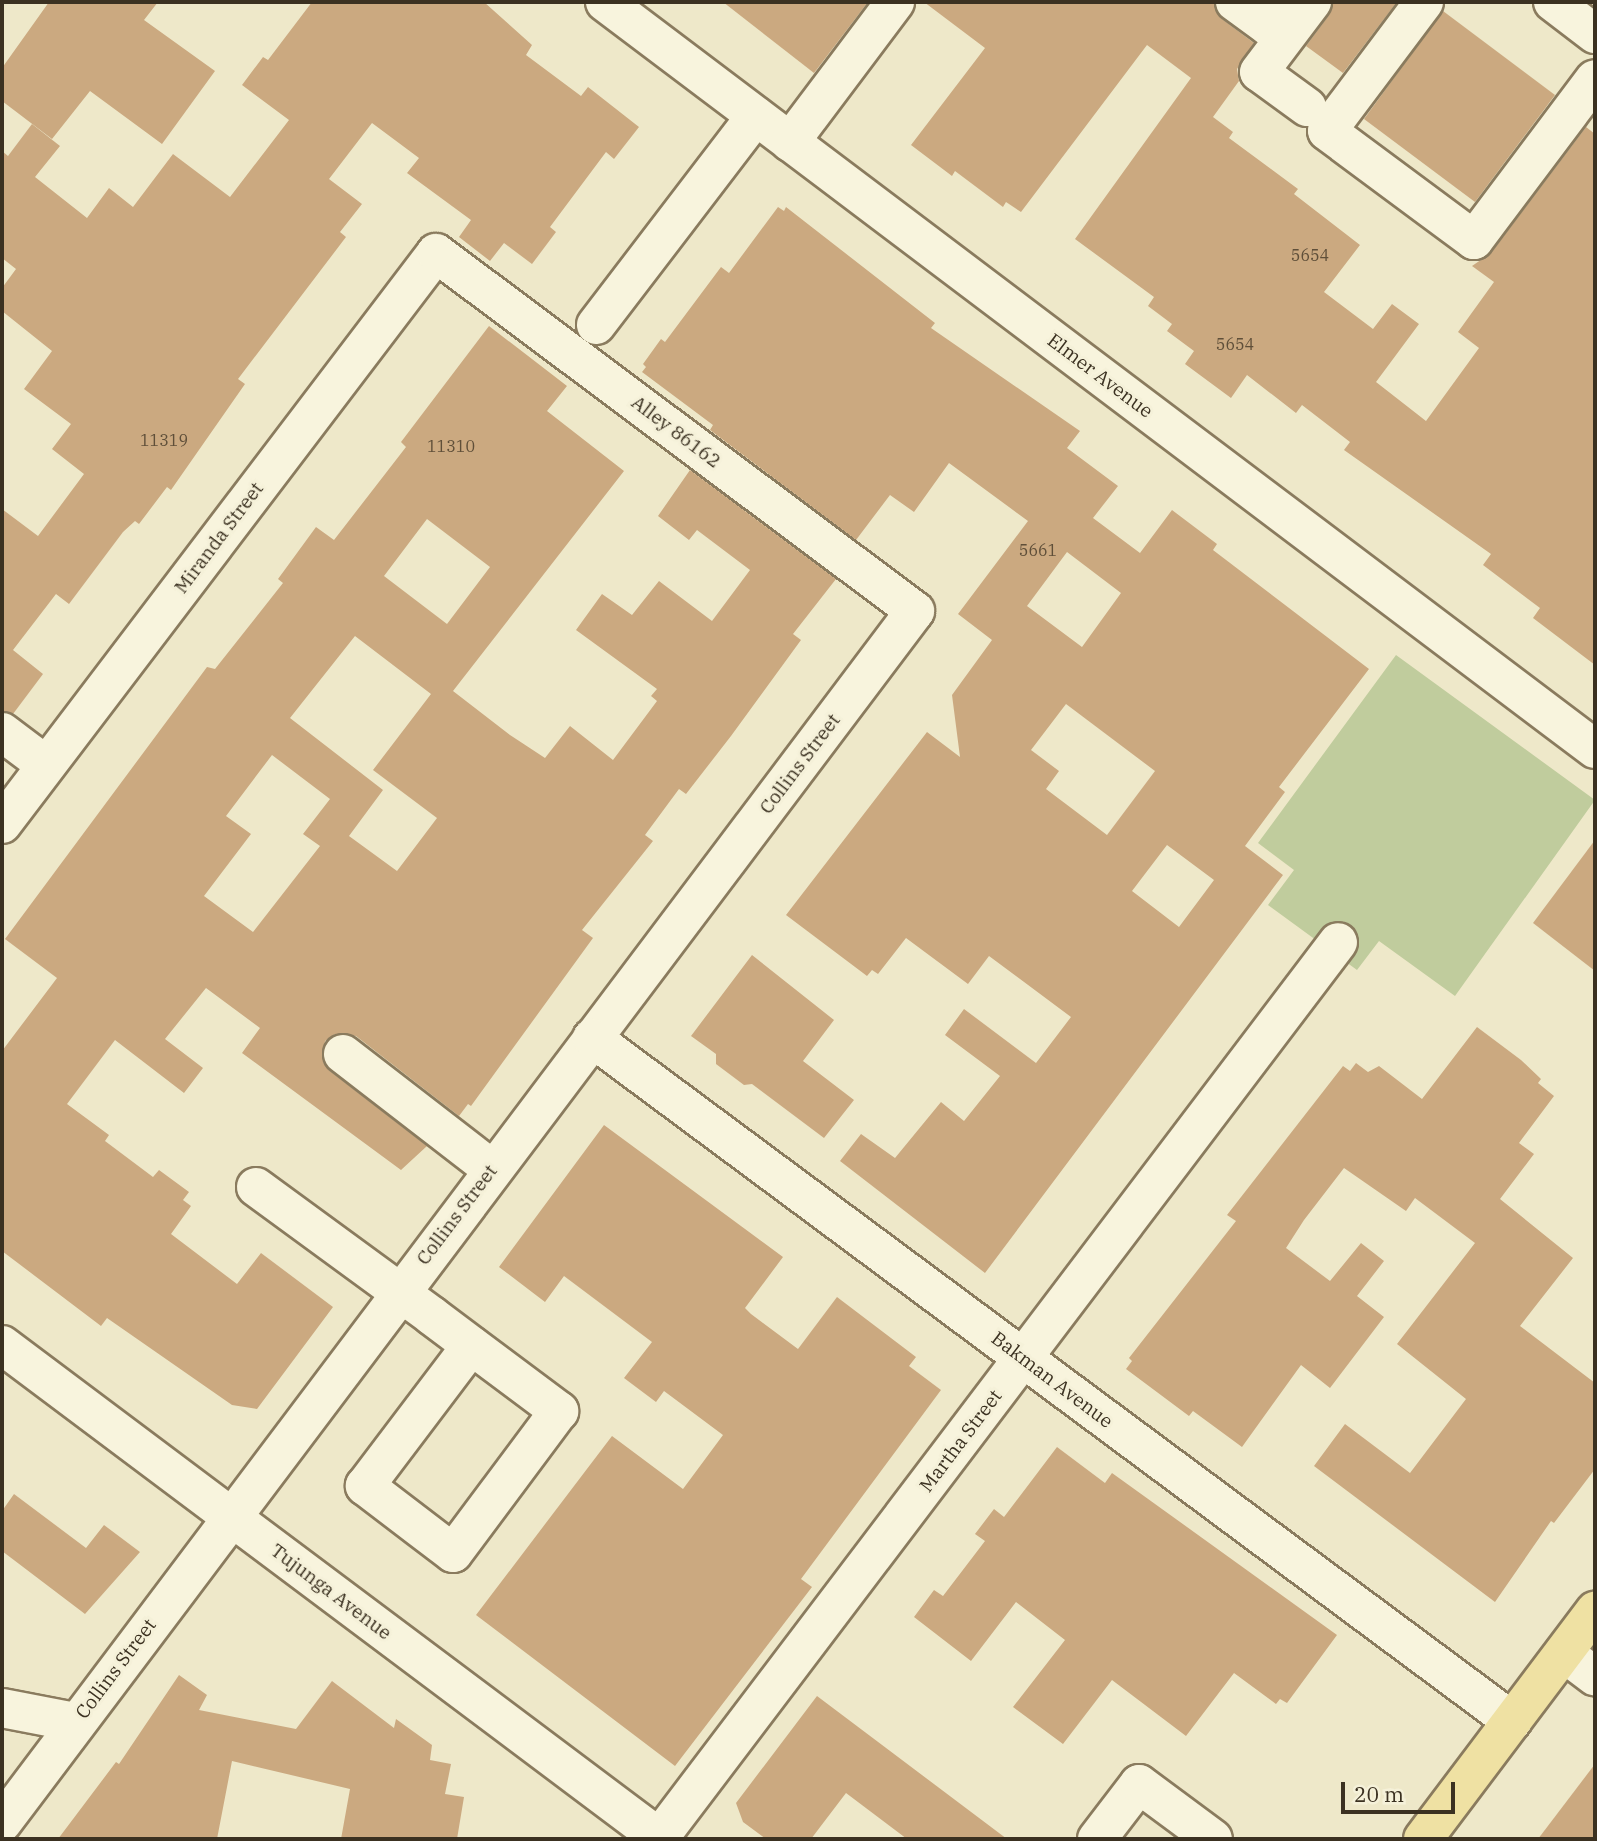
<!DOCTYPE html>
<style>
body{margin:0}
#map{position:relative;width:1597px;height:1841px;overflow:hidden;background:#eee8c9;font-family:"IBM Plex Serif",serif}
div>[style]{position:absolute}
.green>*{inset:0;background:#c0cc9d}
.building>*{inset:0;background:#cba980}
.roads{filter:drop-shadow(2px 0 #8a7b5e) drop-shadow(-2px 0 #8a7b5e) drop-shadow(0 2px #8a7b5e) drop-shadow(0 -2px #8a7b5e)}
.minor>*{height:38px;margin:-19px;padding:0 19px;transform-origin:19px;border-radius:19px;background:#f8f4dd}
.major>*{height:38px;margin:-19px;padding:0 19px;transform-origin:19px;border-radius:19px;background:#efe1a3}
span{translate:-50% -50%;white-space:nowrap;text-align:center;line-height:1.15;-webkit-text-stroke:6px #f5f1d9;paint-order:stroke}
.number-label{font-size:16px;color:#5f4f39}
.number-label span{-webkit-text-stroke-width:0}
.street-label{font-size:19px;color:#3b3121}
.frame{position:absolute;inset:0;border:4px solid #3b3121;pointer-events:none}
.scale{position:absolute;left:1341px;top:1782px;width:114px;height:32px;box-sizing:border-box;border:4px solid #3b3121;border-top:0;padding-left:9px;font-size:21px;line-height:24px;white-space:nowrap;color:#3b3121;-webkit-text-stroke:5px #f5f1d9;paint-order:stroke}
</style>
<div id="map">
<div class="green">
<div style="clip-path:polygon(1396px 655px,1595px 800px,1455px 996px,1379px 941px,1357px 970px,1268px 905px,1294px 870px,1258px 843px)"></div>
</div>
<div class="building">
<div style="clip-path:polygon(49px 2px,158px 2px,144px 20px,215px 71px,162px 144px,90px 91px,52px 139px,2px 101px,2px 68px)"></div>
<div style="clip-path:polygon(312px 2px,484px 2px,532px 45px,526px 55px,581px 96px,588px 87px,639px 127px,614px 159px,606px 152px,550px 227px,556px 232px,532px 264px,504px 243px,490px 261px,459px 237px,471px 220px,407px 173px,419px 158px,372px 123px,329px 179px,362px 204px,340px 232px,346px 237px,238px 379px,245px 384px,171px 490px,167px 487px,139px 524px,135px 521px,123px 532px,69px 604px,56px 594px,13px 650px,43px 674px,13px 714px,2px 711px,2px 509px,38px 536px,84px 474px,52px 449px,71px 424px,24px 389px,52px 351px,2px 311px,2px 288px,16px 269px,2px 258px,2px 151px,8px 156px,32px 124px,60px 146px,35px 177px,87px 218px,109px 188px,133px 207px,173px 154px,230px 197px,289px 120px,242px 85px,263px 57px,268px 60px)"></div>
<div style="clip-path:polygon(723px 2px,868px 2px,814px 73px)"></div>
<div style="clip-path:polygon(924px 2px,1213px 2px,1222px 19px,1254px 43px,1237px 69px,1239px 81px,1213px 117px,1233px 132px,1229px 138px,1298px 189px,1294px 194px,1360px 245px,1324px 292px,1373px 329px,1392px 304px,1419px 324px,1376px 382px,1426px 421px,1479px 348px,1458px 332px,1494px 282px,1472px 266px,1491px 253px,1586px 127px,1595px 134px,1595px 665px,1533px 618px,1540px 608px,1483px 565px,1491px 554px,1344px 450px,1350px 442px,1302px 405px,1296px 413px,1247px 375px,1231px 398px,1185px 364px,1194px 351px,1167px 331px,1172px 324px,1148px 306px,1154px 297px,1075px 239px,1191px 78px,1147px 45px,1021px 212px,1006px 202px,1003px 207px,955px 171px,952px 176px,911px 145px,985px 48px)"></div>
<div style="clip-path:polygon(1333px 2px,1397px 2px,1343px 73px,1306px 46px,1329px 15px)"></div>
<div style="clip-path:polygon(1443px 11px,1555px 95px,1475px 202px,1364px 119px)"></div>
<div style="clip-path:polygon(evenodd,778px 207px,784px 211px,786px 207px,935px 323px,931px 328px,1080px 431px,1067px 448px,1118px 486px,1093px 518px,1140px 553px,1172px 510px,1217px 544px,1213px 550px,1369px 669px,1279px 787px,1285px 792px,1245px 846px,1283px 875px,985px 1273px,840px 1161px,861px 1134px,895px 1158px,941px 1102px,964px 1121px,1000px 1076px,945px 1035px,964px 1009px,1036px 1063px,1071px 1017px,989px 956px,968px 984px,906px 938px,878px 974px,872px 970px,867px 976px,786px 915px,927px 732px,960px 757px,952px 695px,992px 640px,958px 614px,1028px 521px,949px 463px,914px 512px,890px 495px,856px 540px,710px 430px,713px 425px,642px 372px,646px 367px,643px 364px,661px 339px,665px 342px,721px 267px,729px 273px,778px 207px,1067px 552px,1121px 593px,1082px 647px,1027px 606px,1067px 552px,778px 207px,1066px 704px,1155px 771px,1107px 835px,1046px 789px,1059px 771px,1031px 750px,1066px 704px,778px 207px,1167px 845px,1214px 880px,1179px 927px,1132px 891px,1167px 845px)"></div>
<div style="clip-path:polygon(evenodd,489px 326px,567px 386px,547px 411px,624px 471px,453px 691px,510px 735px,545px 758px,570px 726px,613px 760px,657px 701px,651px 696px,657px 689px,576px 630px,602px 594px,632px 615px,659px 581px,712px 621px,750px 570px,697px 530px,689px 540px,658px 516px,690px 470px,836px 579px,793px 634px,801px 640px,731px 736px,686px 794px,679px 789px,645px 835px,653px 841px,582px 930px,593px 938px,471px 1106px,468px 1104px,459px 1116px,356px 1036px,335px 1034px,325px 1041px,323px 1062px,330px 1071px,427px 1146px,401px 1170px,242px 1053px,260px 1028px,206px 988px,165px 1039px,203px 1068px,184px 1093px,115px 1040px,67px 1104px,109px 1135px,105px 1141px,153px 1177px,159px 1170px,189px 1192px,183px 1200px,191px 1206px,171px 1234px,237px 1284px,261px 1253px,333px 1307px,257px 1409px,232px 1405px,107px 1318px,101px 1326px,2px 1251px,2px 1051px,57px 978px,5px 939px,207px 667px,215px 669px,283px 583px,278px 579px,316px 527px,334px 540px,406px 447px,401px 442px,489px 326px,427px 519px,490px 567px,447px 624px,384px 576px,427px 519px,489px 326px,355px 636px,431px 694px,373px 770px,437px 818px,397px 871px,349px 836px,383px 790px,290px 718px,355px 636px,489px 326px,272px 755px,330px 799px,303px 834px,320px 846px,253px 932px,204px 896px,251px 834px,226px 816px,272px 755px)"></div>
<div style="clip-path:polygon(1595px 840px,1595px 971px,1533px 923px)"></div>
<div style="clip-path:polygon(752px 955px,834px 1020px,803px 1061px,854px 1100px,824px 1138px,752px 1084px,744px 1085px,716px 1064px,716px 1054px,691px 1036px)"></div>
<div style="clip-path:polygon(1477px 1027px,1521px 1060px,1541px 1079px,1538px 1083px,1554px 1096px,1519px 1143px,1534px 1154px,1500px 1199px,1573px 1258px,1520px 1326px,1595px 1383px,1595px 1469px,1554px 1523px,1551px 1521px,1495px 1602px,1314px 1466px,1345px 1424px,1410px 1473px,1466px 1399px,1397px 1344px,1475px 1243px,1415px 1198px,1406px 1211px,1344px 1168px,1304px 1220px,1286px 1248px,1330px 1281px,1361px 1243px,1384px 1261px,1357px 1296px,1384px 1317px,1330px 1388px,1301px 1365px,1242px 1447px,1193px 1411px,1189px 1416px,1126px 1369px,1132px 1361px,1129px 1358px,1236px 1221px,1227px 1215px,1343px 1066px,1350px 1071px,1356px 1063px,1368px 1072px,1379px 1066px,1422px 1099px)"></div>
<div style="clip-path:polygon(604px 1125px,783px 1257px,745px 1308px,751px 1314px,798px 1349px,837px 1297px,916px 1357px,909px 1366px,941px 1390px,801px 1579px,812px 1587px,675px 1766px,476px 1615px,612px 1436px,683px 1489px,723px 1435px,664px 1391px,656px 1402px,624px 1378px,652px 1342px,564px 1276px,545px 1302px,499px 1267px)"></div>
<div style="clip-path:polygon(1057px 1447px,1105px 1483px,1112px 1473px,1337px 1635px,1287px 1703px,1280px 1699px,1276px 1704px,1234px 1673px,1186px 1736px,1112px 1680px,1063px 1744px,1013px 1707px,1065px 1640px,1016px 1602px,971px 1661px,914px 1617px,934px 1590px,943px 1596px,985px 1541px,975px 1534px,994px 1509px,1004px 1517px)"></div>
<div style="clip-path:polygon(14px 1494px,86px 1548px,104px 1525px,140px 1552px,85px 1614px,2px 1551px,2px 1511px)"></div>
<div style="clip-path:polygon(179px 1675px,207px 1695px,199px 1710px,296px 1729px,332px 1681px,394px 1728px,396px 1719px,432px 1745px,430px 1760px,451px 1764px,445px 1794px,464px 1797px,457px 1839px,341px 1839px,350px 1789px,232px 1761px,217px 1839px,58px 1839px,116px 1762px,119px 1764px)"></div>
<div style="clip-path:polygon(817px 1696px,1007px 1839px,907px 1839px,846px 1793px,811px 1839px,766px 1839px,743px 1822px,736px 1803px)"></div>
<div style="clip-path:polygon(1595px 1764px,1595px 1839px,1538px 1839px)"></div>
</div>
<div class="roads">
<div class="minor">
<div style="left:605px;top:2px;width:1240px;rotate:37.04deg"></div>
<div style="left:1235px;top:2px;width:41px;rotate:36deg"></div>
<div style="left:1268px;top:26px;width:31px;rotate:-52deg"></div>
<div style="left:1424px;top:2px;width:161px;rotate:126.9deg"></div>
<div style="left:1327px;top:131px;width:183px;rotate:36.6deg"></div>
<div style="left:1474px;top:240px;width:201px;rotate:-53.1deg"></div>
<div style="left:1553px;top:2px;width:53px;rotate:37.3deg"></div>
<div style="left:1307px;top:107px;width:59px;rotate:-143.9deg"></div>
<div style="left:1259px;top:72px;width:88px;rotate:-52.9deg"></div>
<div style="left:790px;top:142px;width:175px;rotate:-53.1deg"></div>
<div style="left:596px;top:325px;width:263px;rotate:-52.6deg"></div>
<div style="left:2px;top:732px;width:55px;rotate:36.9deg"></div>
<div style="left:2px;top:824px;width:717px;rotate:-52.76deg"></div>
<div style="left:436px;top:253px;width:598px;rotate:36.77deg"></div>
<div style="left:915px;top:611px;width:1517px;rotate:126.99deg"></div>
<div style="left:592px;top:1038px;width:1146px;rotate:36.59deg"></div>
<div style="left:343px;top:1054px;width:188px;rotate:37.7deg"></div>
<div style="left:256px;top:1187px;width:218px;rotate:36.2deg"></div>
<div style="left:432px;top:1316px;width:159px;rotate:36.8deg"></div>
<div style="left:559px;top:1411px;width:177px;rotate:126.7deg"></div>
<div style="left:453px;top:1553px;width:111px;rotate:-142.7deg"></div>
<div style="left:365px;top:1486px;width:176px;rotate:-52.9deg"></div>
<div style="left:2px;top:1345px;width:824px;rotate:36.86deg"></div>
<div style="left:1564px;top:1653px;width:39px;rotate:37deg"></div>
<div style="left:2px;top:1708px;width:74px;rotate:10.9deg"></div>
<div style="left:659px;top:1838px;width:1124px;rotate:-52.84deg"></div>
<div style="left:1097px;top:1839px;width:69px;rotate:-52.6deg"></div>
<div style="left:1139px;top:1784px;width:92px;rotate:36.6deg"></div>
</div>
<div class="major">
<div style="left:1423px;top:1839px;width:286px;rotate:-53deg"></div>
</div>
</div>
<div class="number-label">
<span style="left:1310px;top:255px">5654</span>
<span style="left:1235px;top:344px">5654</span>
<span style="left:164px;top:440px">11319</span>
<span style="left:451px;top:446px">11310</span>
<span style="left:1038px;top:550px">5661</span>
</div>
<div class="street-label">
<span style="left:1100px;top:376px;rotate:37deg">Elmer Avenue</span>
<span style="left:676px;top:432px;rotate:37deg">Alley 86162</span>
<span style="left:219px;top:538px;rotate:-53deg">Miranda Street</span>
<span style="left:800px;top:764px;rotate:-53deg">Collins Street</span>
<span style="left:457px;top:1215px;rotate:-53deg">Collins Street</span>
<span style="left:1052px;top:1380px;rotate:37deg">Bakman Avenue</span>
<span style="left:961px;top:1441px;rotate:-53deg">Martha Street</span>
<span style="left:331px;top:1592px;rotate:37deg">Tujunga Avenue</span>
<span style="left:116px;top:1669px;rotate:-53deg">Collins Street</span>
</div>
<div class="frame"></div>
<div class="scale">20 m</div>
</div>
